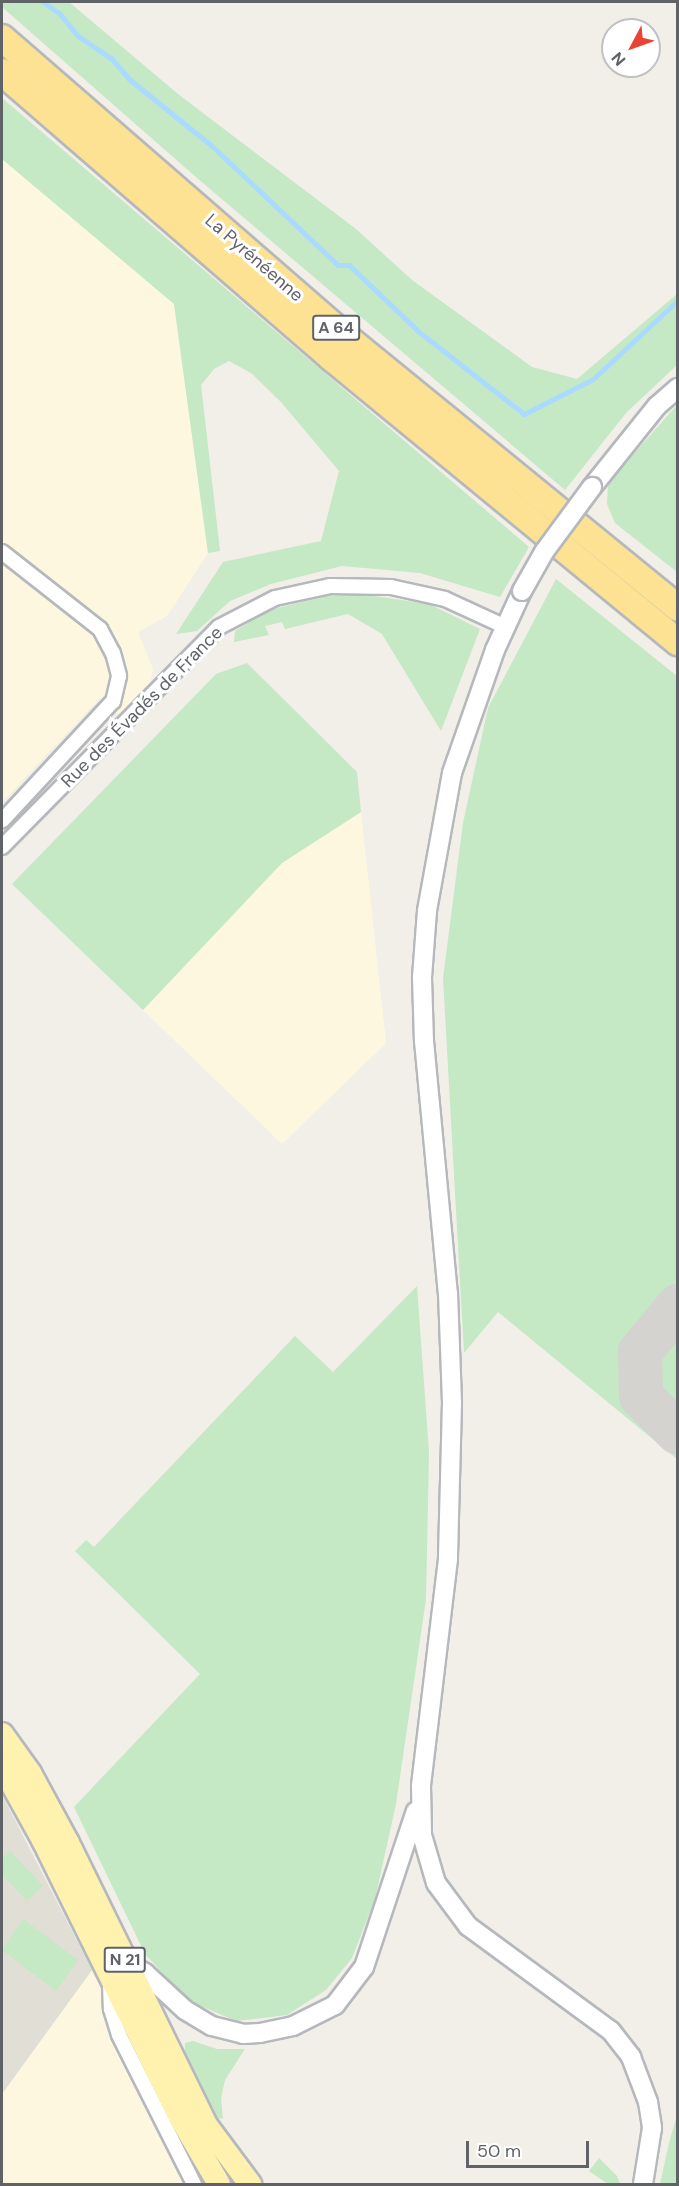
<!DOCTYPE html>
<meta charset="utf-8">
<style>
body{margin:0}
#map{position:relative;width:679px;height:2186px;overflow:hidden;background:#f1efe8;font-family:"DM Sans",sans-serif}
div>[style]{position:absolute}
.commercial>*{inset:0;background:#fef7e0}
.education>*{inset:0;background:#e1ded6}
.green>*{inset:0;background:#c5e8c5}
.stream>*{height:5px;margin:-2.5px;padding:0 2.5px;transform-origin:2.5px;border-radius:2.5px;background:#aadaff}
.taxiway>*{height:44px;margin:-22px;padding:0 22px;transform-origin:22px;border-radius:22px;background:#d4d3d0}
.roads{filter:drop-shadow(2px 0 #b5b8bc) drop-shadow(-2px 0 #b5b8bc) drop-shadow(0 2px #b5b8bc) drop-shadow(0 -2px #b5b8bc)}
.minor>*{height:14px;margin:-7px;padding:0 7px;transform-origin:7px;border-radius:7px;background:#fff}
.tertiary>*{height:18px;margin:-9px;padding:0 9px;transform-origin:9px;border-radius:9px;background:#fff}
.primary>*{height:22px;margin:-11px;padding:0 11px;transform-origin:11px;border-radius:11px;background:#fff2af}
.motorway>*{height:26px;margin:-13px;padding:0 13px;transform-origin:13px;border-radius:13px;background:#fde293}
.bridges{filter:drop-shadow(2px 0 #b5b8bc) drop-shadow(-2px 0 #b5b8bc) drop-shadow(0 2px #b5b8bc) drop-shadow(0 -2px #b5b8bc)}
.tertiary-bridge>*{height:18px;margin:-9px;padding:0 9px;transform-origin:9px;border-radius:9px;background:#fff}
span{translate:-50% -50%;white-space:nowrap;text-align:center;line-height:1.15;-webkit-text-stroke:6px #fff;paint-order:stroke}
.shield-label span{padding:2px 4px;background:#fff;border:2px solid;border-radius:4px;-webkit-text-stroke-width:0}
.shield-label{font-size:16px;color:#5f6368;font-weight:700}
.street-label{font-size:18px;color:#5f6368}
.frame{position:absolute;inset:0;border:3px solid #5f6368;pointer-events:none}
.north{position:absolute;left:601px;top:18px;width:60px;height:60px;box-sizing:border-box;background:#fff;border:2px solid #bfc1c3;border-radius:50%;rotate:229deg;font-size:16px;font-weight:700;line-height:24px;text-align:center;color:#5f6368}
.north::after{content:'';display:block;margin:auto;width:21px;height:27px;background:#ea4335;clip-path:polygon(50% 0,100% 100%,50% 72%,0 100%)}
.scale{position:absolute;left:466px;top:2141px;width:123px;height:27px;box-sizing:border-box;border:3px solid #5f6368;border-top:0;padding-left:8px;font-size:18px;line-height:21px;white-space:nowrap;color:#5f6368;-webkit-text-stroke:4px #fff;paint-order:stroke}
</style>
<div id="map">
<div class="commercial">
<div style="clip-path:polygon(2px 159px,174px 304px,208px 553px,167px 616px,138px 632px,153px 669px,150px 683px,119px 716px,99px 699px,2px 802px)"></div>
<div style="clip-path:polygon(361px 812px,386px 1043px,282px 1144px,143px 1010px,282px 863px)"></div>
<div style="clip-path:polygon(92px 1970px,198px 2183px,200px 2184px,2px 2184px,2px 2094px)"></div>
</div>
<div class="education">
<div style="clip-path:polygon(2px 1795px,92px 1970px,2px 2094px)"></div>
</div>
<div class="green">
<div style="clip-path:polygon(2px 2px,69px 2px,178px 94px,356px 229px,412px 280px,532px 367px,577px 379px,677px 294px,677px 365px,626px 413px,565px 490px,197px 178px,2px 7px)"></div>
<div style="clip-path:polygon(2px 98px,529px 547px,500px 597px,420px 573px,342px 566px,271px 584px,230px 601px,197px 631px,176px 634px,223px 562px,321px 541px,339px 471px,281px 402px,251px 373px,229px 361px,214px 369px,201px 385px,220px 551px,208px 553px,174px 304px,2px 159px)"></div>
<div style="clip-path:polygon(677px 405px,677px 572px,615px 523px,607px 504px,608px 483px)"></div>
<div style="clip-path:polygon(556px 579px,677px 676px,677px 1459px,498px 1312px,464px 1353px,443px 978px,463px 823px,488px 708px)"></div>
<div style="clip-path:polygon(331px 595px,374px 596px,429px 604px,480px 629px,441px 731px,382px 634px,348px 614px,285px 629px,282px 622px,265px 626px,269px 635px,234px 642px,235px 631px,269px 610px)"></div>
<div style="clip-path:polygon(247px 663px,357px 772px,361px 812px,282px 863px,143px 1010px,12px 884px,216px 674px)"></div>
<div style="clip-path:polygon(417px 1286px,429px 1452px,426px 1599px,396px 1804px,375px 1899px,352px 1958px,326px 1990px,287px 2015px,236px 2021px,187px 2000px,145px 1954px,74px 1807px,200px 1674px,75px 1551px,86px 1540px,94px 1547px,295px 1336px,333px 1372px)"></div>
<div style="clip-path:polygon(10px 1851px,43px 1886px,27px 1901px,2px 1875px,2px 1859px)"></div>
<div style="clip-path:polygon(23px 1919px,78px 1960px,56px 1991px,2px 1950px)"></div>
<div style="clip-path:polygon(193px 2041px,217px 2049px,245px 2049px,225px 2080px,221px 2098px,223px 2119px,218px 2118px,185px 2051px,185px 2043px)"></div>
<div style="clip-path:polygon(677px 2115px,677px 2184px,660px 2184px,669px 2143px)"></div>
<div style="clip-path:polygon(599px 2158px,617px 2176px,620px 2184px,608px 2184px,589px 2171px)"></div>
</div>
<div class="stream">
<div style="left:43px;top:2px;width:21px;rotate:35deg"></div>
<div style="left:60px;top:14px;width:28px;rotate:51deg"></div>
<div style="left:78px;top:36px;width:40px;rotate:34deg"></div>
<div style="left:111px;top:58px;width:28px;rotate:49deg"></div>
<div style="left:129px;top:79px;width:107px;rotate:38.9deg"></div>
<div style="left:212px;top:146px;width:173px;rotate:43.4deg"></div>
<div style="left:338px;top:265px;width:11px"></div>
<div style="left:349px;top:265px;width:95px;rotate:43.7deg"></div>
<div style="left:418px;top:331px;width:135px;rotate:38.1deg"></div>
<div style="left:524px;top:414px;width:77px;rotate:-26.9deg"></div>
<div style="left:593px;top:379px;width:116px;rotate:-42.9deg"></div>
</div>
<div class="taxiway">
<div style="left:678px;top:1306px;width:60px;rotate:129.6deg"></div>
<div style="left:640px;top:1352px;width:44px;rotate:88.7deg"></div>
<div style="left:641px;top:1396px;width:52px;rotate:45deg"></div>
</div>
<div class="roads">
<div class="minor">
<div style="left:2px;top:552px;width:125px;rotate:38.2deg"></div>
<div style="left:100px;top:629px;width:27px;rotate:62deg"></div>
<div style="left:113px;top:653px;width:24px;rotate:75deg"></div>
<div style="left:119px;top:676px;width:26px;rotate:103deg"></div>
<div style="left:113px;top:701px;width:163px;rotate:132.8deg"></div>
<div style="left:2px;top:847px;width:309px;rotate:-45.4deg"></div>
<div style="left:219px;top:627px;width:63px;rotate:-27.4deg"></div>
<div style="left:275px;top:598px;width:56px;rotate:-12.3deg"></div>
<div style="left:330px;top:586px;width:61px;rotate:0.9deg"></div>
<div style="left:391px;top:587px;width:55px;rotate:12.5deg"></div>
<div style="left:445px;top:599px;width:67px;rotate:24.7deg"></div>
<div style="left:110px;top:1984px;width:25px;rotate:88deg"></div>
<div style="left:111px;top:2009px;width:27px;rotate:73deg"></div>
<div style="left:119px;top:2035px;width:167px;rotate:63.3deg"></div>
</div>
<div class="tertiary">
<div style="left:592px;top:487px;width:104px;rotate:-51.3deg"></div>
<div style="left:657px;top:406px;width:28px;rotate:-41deg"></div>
<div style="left:522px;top:591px;width:65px;rotate:114.6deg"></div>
<div style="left:495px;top:650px;width:130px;rotate:109.3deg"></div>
<div style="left:452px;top:773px;width:140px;rotate:100.3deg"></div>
<div style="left:427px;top:911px;width:67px;rotate:94.3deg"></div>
<div style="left:422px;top:978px;width:63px;rotate:88.2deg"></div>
<div style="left:424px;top:1041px;width:253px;rotate:84.6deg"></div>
<div style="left:448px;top:1293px;width:110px;rotate:87.9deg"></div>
<div style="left:452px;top:1403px;width:156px;rotate:91.5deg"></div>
<div style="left:448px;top:1559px;width:229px;rotate:96.8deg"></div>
<div style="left:421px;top:1786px;width:49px;rotate:88.8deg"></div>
<div style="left:422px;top:1835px;width:50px;rotate:73.7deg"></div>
<div style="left:436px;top:1883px;width:54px;rotate:53.3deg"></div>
<div style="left:468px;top:1926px;width:177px;rotate:36.3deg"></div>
<div style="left:611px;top:2031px;width:33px;rotate:52deg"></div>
<div style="left:631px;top:2057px;width:48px;rotate:69.3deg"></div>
<div style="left:648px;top:2102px;width:26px;rotate:81deg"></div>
<div style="left:652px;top:2128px;width:57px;rotate:99.1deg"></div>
<div style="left:126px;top:1962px;width:22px;rotate:30deg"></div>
<div style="left:145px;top:1973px;width:54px;rotate:42.8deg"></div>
<div style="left:185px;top:2010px;width:31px;rotate:31deg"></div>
<div style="left:212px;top:2026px;width:32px;rotate:14deg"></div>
<div style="left:243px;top:2034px;width:17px;rotate:-3deg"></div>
<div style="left:260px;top:2033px;width:34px;rotate:-12deg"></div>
<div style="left:293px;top:2026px;width:47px;rotate:-26.6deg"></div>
<div style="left:335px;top:2005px;width:48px;rotate:-52.7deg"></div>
<div style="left:364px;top:1967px;width:164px;rotate:-71.6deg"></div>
</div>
<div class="primary">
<div style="left:2px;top:1734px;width:48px;rotate:54.3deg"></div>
<div style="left:30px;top:1773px;width:80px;rotate:61.5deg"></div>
<div style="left:68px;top:1843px;width:314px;rotate:63.9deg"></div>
<div style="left:206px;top:2125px;width:74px;rotate:53.3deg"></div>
<div style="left:2px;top:1766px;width:85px;rotate:61deg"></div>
<div style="left:43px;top:1840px;width:311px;rotate:63.7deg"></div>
<div style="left:181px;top:2119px;width:75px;rotate:59.7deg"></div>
</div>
<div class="motorway">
<div style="left:2px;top:38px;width:457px;rotate:41deg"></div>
<div style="left:347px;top:338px;width:427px;rotate:39.2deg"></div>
<div style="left:2px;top:72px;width:437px;rotate:40.9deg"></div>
<div style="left:332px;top:358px;width:448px;rotate:39.4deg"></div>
</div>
</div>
<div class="bridges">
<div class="tertiary-bridge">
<div style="left:522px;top:591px;width:45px;rotate:-60.6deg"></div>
<div style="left:544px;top:552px;width:81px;rotate:-53.6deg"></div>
</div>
</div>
<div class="shield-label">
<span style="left:336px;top:328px">A 64</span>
<span style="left:125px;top:1960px">N 21</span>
</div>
<div class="street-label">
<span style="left:254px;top:258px;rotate:41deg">La Pyrénéenne</span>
<span style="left:142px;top:707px;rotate:-45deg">Rue des Évadés de France</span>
</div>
<div class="frame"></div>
<div class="north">N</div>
<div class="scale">50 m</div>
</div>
